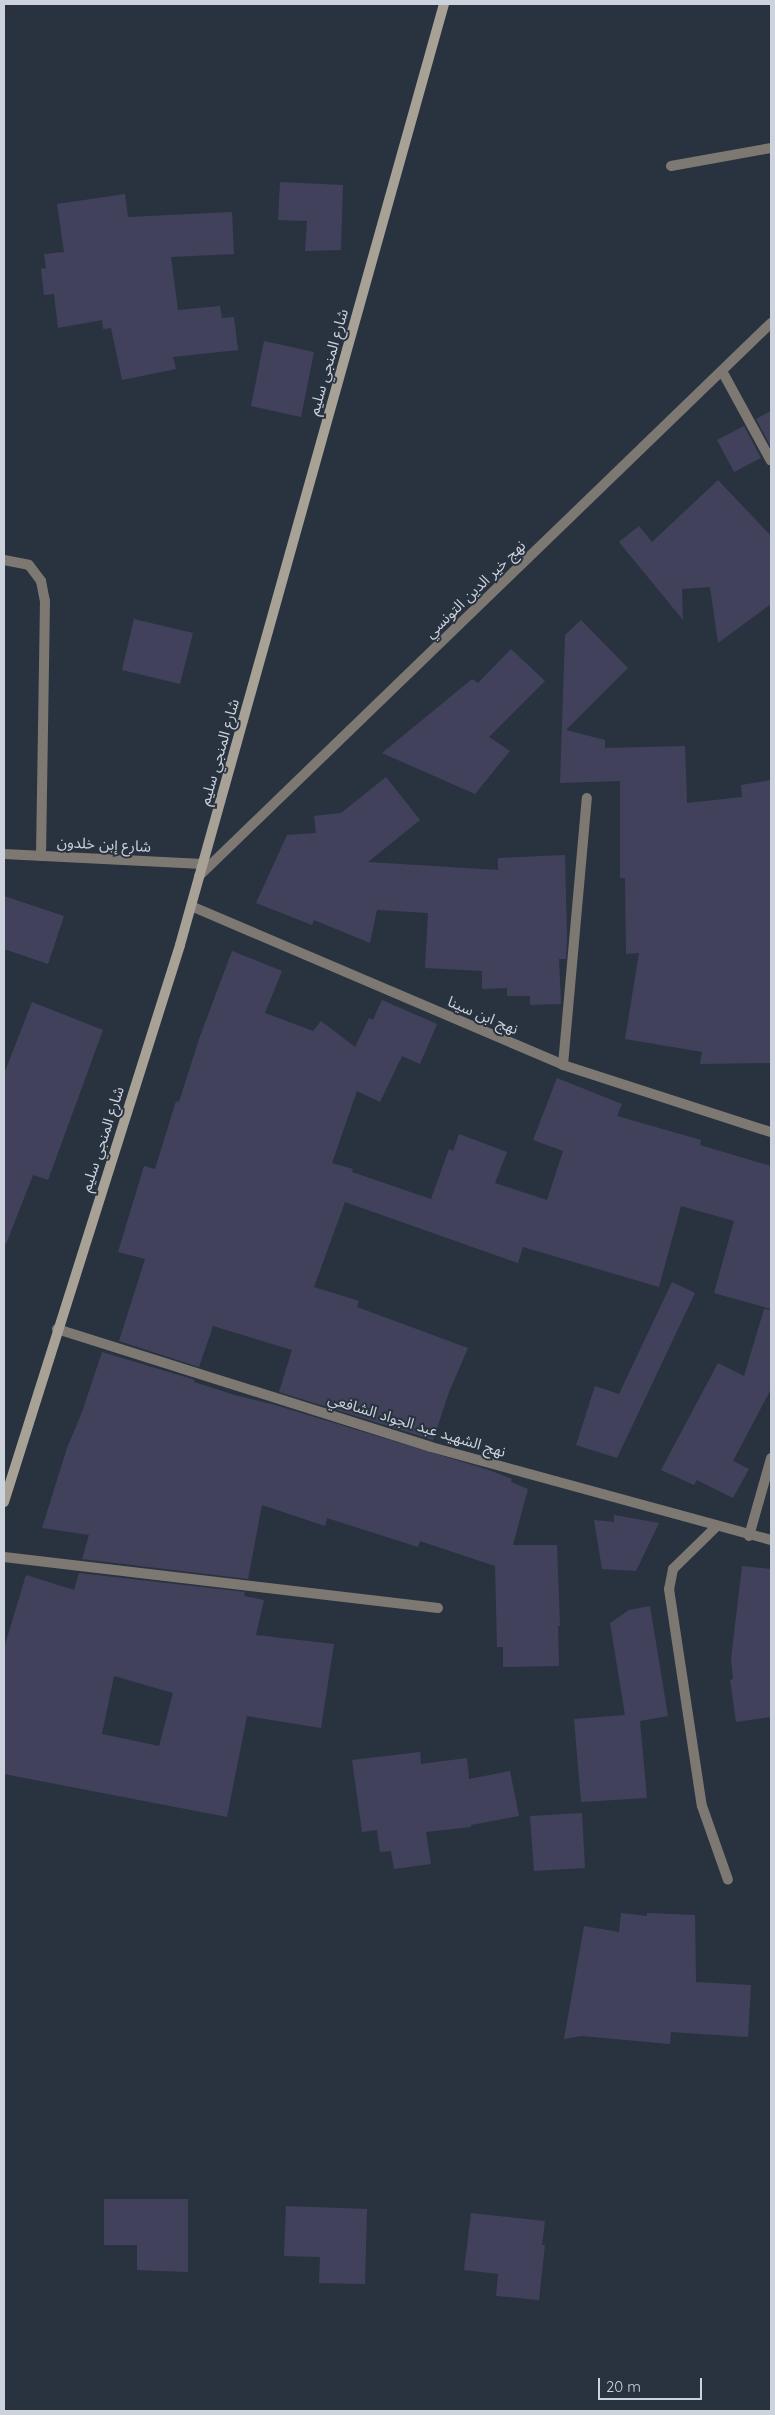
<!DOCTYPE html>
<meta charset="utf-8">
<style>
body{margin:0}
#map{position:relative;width:775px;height:2415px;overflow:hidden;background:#293340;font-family:Quicksand,"Noto Sans Arabic",sans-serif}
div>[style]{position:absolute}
.building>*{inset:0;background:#42415c}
.street>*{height:10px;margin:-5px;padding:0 5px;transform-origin:5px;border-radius:5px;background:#7d7972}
.secondary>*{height:10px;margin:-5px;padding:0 5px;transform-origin:5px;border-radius:5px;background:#a8a196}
span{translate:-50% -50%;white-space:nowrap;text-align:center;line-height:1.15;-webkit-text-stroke:4px #293340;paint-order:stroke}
.street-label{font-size:15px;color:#cdd3dc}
.frame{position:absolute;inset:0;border:5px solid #cdd3dc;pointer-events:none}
.scale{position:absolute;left:598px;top:2378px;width:104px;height:22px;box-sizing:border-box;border:2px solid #cdd3dc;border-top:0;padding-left:6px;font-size:15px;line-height:18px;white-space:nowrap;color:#cdd3dc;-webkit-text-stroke:4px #293340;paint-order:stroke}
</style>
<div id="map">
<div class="building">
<div style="clip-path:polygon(280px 182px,343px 185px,341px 250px,305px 251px,307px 221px,278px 220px)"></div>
<div style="clip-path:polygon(125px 194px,128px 217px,232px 212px,234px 254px,171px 257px,178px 310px,220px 306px,222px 318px,234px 317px,238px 350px,173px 357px,176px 369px,122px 380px,111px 328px,103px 329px,102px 320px,58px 328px,54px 294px,44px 295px,41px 269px,46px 268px,44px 254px,64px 252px,57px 204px)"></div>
<div style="clip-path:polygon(264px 341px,314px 352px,301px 417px,251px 406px)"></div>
<div style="clip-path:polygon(771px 411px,771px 447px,756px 419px)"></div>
<div style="clip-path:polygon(744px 426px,761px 458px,734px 472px,717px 440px)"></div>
<div style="clip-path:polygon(718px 480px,771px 536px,771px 604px,718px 643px,710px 587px,682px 589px,683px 620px,619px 542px,639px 526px,652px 542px)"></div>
<div style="clip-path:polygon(134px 619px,193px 633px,180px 684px,122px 670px)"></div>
<div style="clip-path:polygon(581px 620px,628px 668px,566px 730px,605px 740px,605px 748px,685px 746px,687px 803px,742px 797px,741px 785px,771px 780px,771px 1063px,700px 1064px,702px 1052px,625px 1039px,639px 953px,626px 954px,625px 878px,620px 878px,620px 781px,560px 783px,565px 635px)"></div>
<div style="clip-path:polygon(511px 649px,545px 681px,489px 737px,510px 751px,475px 794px,382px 753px,472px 679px,478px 683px)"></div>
<div style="clip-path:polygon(386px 777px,420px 820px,368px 862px,498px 870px,498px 858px,565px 855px,567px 939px,566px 959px,559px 959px,561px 1004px,530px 1005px,530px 996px,507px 996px,507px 988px,482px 989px,482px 971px,425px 968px,428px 913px,377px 910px,370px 943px,314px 920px,312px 925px,256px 903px,287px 835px,316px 833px,314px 816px,341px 813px)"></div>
<div style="clip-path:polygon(4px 896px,64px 916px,48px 964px,4px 949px)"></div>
<div style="clip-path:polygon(232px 951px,282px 971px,265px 1013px,313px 1031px,321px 1021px,355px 1047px,369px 1018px,373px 1020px,382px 1000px,437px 1024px,420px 1064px,402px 1056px,380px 1102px,357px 1091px,332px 1163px,353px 1169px,352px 1172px,431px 1199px,449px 1149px,453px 1151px,459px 1134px,507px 1152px,495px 1183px,547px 1200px,563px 1151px,533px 1140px,557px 1078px,622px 1104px,617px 1116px,701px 1140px,700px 1145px,771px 1166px,771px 1309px,714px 1293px,734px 1221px,681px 1206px,659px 1287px,523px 1247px,518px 1263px,345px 1202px,314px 1287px,359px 1301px,357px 1307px,468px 1348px,449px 1392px,433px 1440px,279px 1392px,292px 1350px,213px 1326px,199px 1367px,119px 1341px,145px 1259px,118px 1252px,144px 1166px,155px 1169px,176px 1101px,179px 1102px,199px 1039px)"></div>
<div style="clip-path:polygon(32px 1002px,103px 1030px,48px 1180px,33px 1175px,6px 1244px,4px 1243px,4px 1074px)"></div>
<div style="clip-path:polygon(672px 1282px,695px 1293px,617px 1458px,576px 1445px,595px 1386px,619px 1394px)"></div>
<div style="clip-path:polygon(764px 1309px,771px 1310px,771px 1389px,733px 1461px,749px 1469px,733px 1498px,697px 1480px,694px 1485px,661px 1470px,718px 1363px,744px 1376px)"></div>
<div style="clip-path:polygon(102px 1352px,195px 1380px,194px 1382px,235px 1395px,275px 1405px,489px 1470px,512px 1479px,511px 1482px,528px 1489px,513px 1545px,557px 1545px,560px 1626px,558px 1626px,559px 1666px,503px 1667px,503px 1647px,497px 1647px,495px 1566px,420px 1541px,418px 1547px,327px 1518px,325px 1526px,262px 1505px,248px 1579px,82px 1559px,89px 1535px,42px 1528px,67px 1448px,82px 1412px)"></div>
<div style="clip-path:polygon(614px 1515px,659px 1523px,636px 1571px,602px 1569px,594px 1520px,614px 1522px)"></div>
<div style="clip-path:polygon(742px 1566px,771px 1569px,771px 1717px,736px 1722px,730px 1680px,733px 1679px,731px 1659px)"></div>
<div style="clip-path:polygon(evenodd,79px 1573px,245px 1592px,244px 1596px,264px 1600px,256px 1635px,334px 1644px,321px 1728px,247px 1716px,227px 1817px,4px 1774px,4px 1648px,26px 1575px,74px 1590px,79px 1573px,114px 1676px,173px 1693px,159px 1746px,102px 1734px,114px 1676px)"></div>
<div style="clip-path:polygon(650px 1606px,668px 1716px,640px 1721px,647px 1798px,581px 1802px,574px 1719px,625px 1715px,610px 1623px,629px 1610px)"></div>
<div style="clip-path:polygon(420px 1752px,421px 1764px,467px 1758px,469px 1779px,510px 1771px,519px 1816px,471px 1825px,471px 1827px,426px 1832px,431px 1864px,394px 1869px,391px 1851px,380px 1852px,377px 1830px,362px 1832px,352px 1760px)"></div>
<div style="clip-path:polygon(582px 1813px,585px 1868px,534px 1871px,530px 1816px)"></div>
<div style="clip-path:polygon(621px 1913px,647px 1916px,647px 1913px,695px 1915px,696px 1982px,751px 1985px,748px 2037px,671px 2032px,670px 2044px,582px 2036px,564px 2039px,584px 1926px,619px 1932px)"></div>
<div style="clip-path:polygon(104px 2199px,188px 2199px,188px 2272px,137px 2270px,137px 2245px,104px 2245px)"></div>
<div style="clip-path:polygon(286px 2206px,367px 2209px,365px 2284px,319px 2283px,320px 2257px,284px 2256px)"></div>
<div style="clip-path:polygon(471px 2213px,545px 2221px,542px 2245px,545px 2245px,539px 2300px,496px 2296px,498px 2274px,464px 2270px)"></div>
</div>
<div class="street">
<div style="left:671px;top:166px;width:102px;rotate:-10.2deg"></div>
<div style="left:722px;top:371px;width:102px;rotate:61.4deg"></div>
<div style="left:4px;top:560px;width:25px;rotate:11deg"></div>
<div style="left:29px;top:565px;width:20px;rotate:53deg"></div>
<div style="left:41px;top:581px;width:20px;rotate:79deg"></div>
<div style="left:45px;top:601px;width:255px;rotate:90.9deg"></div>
<div style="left:4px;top:854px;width:199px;rotate:2.9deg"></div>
<div style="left:199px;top:876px;width:796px;rotate:-44.03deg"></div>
<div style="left:191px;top:906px;width:405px;rotate:23.1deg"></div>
<div style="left:563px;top:1065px;width:219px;rotate:17.9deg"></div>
<div style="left:563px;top:1065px;width:268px;rotate:-84.9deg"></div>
<div style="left:57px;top:1329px;width:392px;rotate:17.5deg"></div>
<div style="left:431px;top:1447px;width:352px;rotate:15.3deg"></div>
<div style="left:716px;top:1527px;width:60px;rotate:135.7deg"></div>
<div style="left:673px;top:1569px;width:20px;rotate:101deg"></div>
<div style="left:669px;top:1589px;width:219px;rotate:81.4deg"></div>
<div style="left:702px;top:1806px;width:78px;rotate:70.6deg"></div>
<div style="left:749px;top:1536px;width:81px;rotate:-74.2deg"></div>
<div style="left:4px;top:1557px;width:437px;rotate:6.7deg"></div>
</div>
<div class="secondary">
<div style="left:4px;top:1502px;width:584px;rotate:-72.46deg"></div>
<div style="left:180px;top:945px;width:977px;rotate:-74.33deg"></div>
</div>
<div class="street-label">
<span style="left:328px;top:362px;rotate:-74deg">شارع المنجي سليم</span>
<span style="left:475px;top:589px;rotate:-44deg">نهج خير الدين التونسي</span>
<span style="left:219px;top:752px;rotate:-74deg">شارع المنجي سليم</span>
<span style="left:104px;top:844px;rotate:3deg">شارع إبن خلدون</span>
<span style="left:483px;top:1015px;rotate:23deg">نهج ابن سينا</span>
<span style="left:102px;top:1139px;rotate:-72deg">شارع المنجي سليم</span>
<span style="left:417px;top:1425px;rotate:17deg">نهج الشهيد عبد الجواد الشافعي</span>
</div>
<div class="frame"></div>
<div class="scale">20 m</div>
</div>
